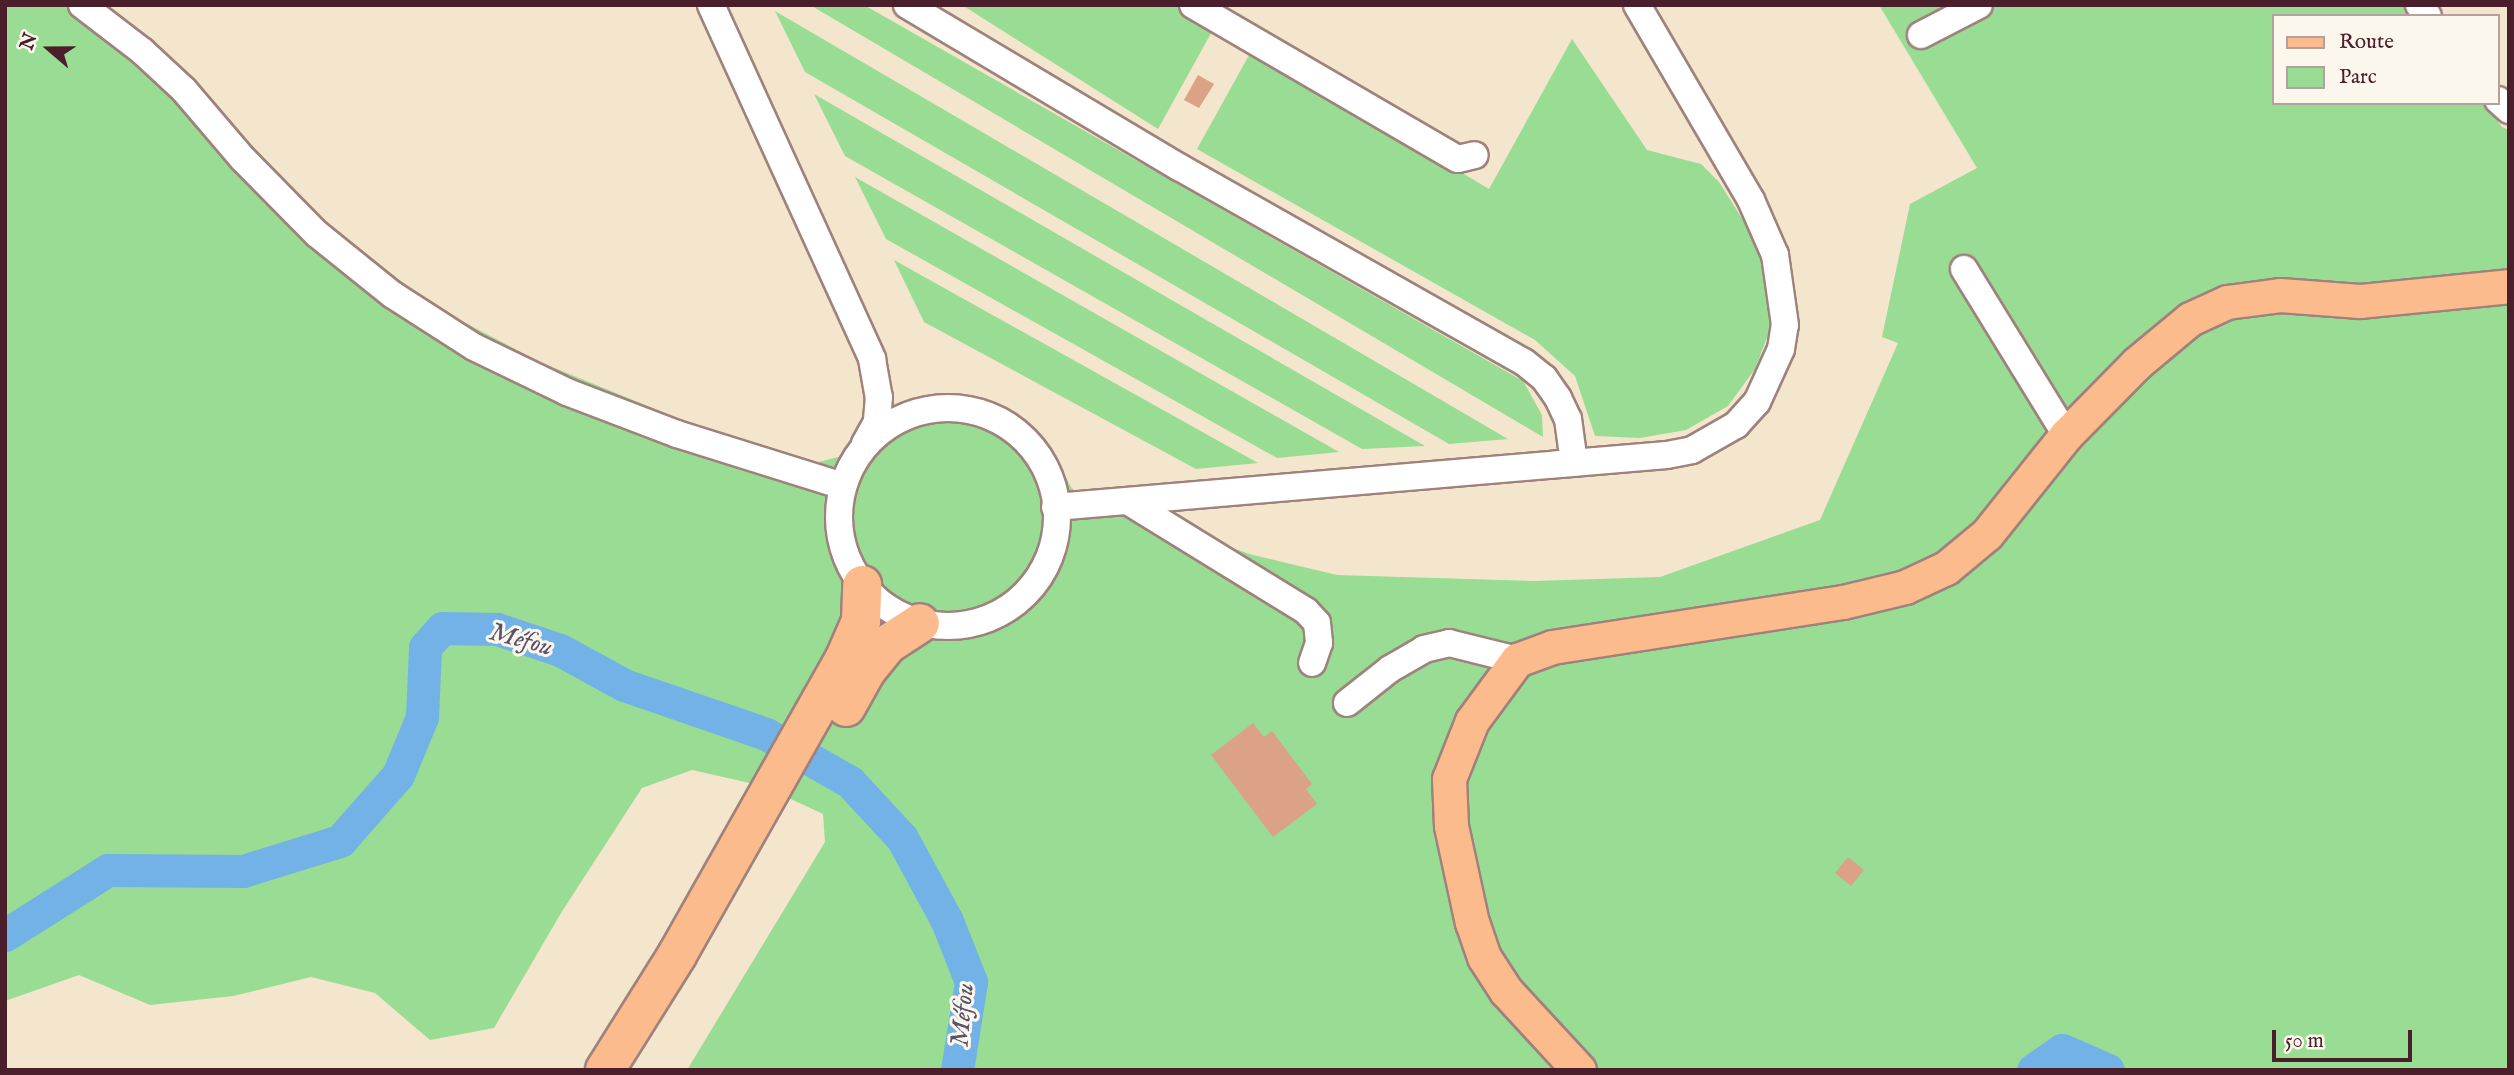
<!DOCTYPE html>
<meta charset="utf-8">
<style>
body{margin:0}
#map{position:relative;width:2514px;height:1075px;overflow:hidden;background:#f4e6cc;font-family:"IM FELL English",serif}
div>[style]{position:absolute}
.green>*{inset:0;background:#99dc93}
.river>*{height:33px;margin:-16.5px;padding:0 16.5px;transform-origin:16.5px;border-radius:16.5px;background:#72b2e6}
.building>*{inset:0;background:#dca285}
.roads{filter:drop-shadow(2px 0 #9f827c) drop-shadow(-2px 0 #9f827c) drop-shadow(0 2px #9f827c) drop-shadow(0 -2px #9f827c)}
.minor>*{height:26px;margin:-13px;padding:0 13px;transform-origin:13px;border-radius:13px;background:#fff}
.minor>.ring{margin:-13px;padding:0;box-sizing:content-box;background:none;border:26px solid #fff;border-radius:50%}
.major>*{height:33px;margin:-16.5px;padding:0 16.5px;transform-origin:16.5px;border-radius:16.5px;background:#fbbb8c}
.highway>*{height:38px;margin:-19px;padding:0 19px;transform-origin:19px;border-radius:19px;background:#fbbb8c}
span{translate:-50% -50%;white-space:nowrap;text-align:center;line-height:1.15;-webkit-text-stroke:6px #fbf7ec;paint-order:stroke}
.water-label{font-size:26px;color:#58526c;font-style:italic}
.frame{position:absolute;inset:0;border:7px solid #4a1f2b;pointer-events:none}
.legend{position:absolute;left:2272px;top:14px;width:228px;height:91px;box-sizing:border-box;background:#fbf7ec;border:2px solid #b4a19f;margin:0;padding:9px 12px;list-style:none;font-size:21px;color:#4a1f2b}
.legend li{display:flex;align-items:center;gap:14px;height:35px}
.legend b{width:35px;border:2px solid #b4a19f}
.north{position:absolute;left:14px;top:14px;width:70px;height:70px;-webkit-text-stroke:5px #fbf7ec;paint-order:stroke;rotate:290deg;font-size:19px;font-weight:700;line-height:28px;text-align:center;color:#4a1f2b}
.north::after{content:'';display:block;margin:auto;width:24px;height:32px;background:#4a1f2b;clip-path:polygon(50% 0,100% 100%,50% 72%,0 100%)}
.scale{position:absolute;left:2272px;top:1030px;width:140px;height:32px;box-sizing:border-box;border:4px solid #4a1f2b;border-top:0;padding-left:9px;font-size:21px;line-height:24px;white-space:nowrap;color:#4a1f2b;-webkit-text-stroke:5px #fbf7ec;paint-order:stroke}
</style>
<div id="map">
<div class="green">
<div style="clip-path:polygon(5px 5px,100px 5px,171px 59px,326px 224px,435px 307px,540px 362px,770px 456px,792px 462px,819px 462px,846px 455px,870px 433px,915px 406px,936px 401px,983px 402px,1028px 425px,1052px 450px,1071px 487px,1081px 497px,1253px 555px,1337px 575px,1534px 581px,1660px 577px,1820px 520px,1898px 343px,1882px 337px,1910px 204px,1977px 168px,1879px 5px,2404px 5px,2412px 16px,2274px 16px,2274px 103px,2483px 103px,2502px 127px,2509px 130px,2509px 1070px,687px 1070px,825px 842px,823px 814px,763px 786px,692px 770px,642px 788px,561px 913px,494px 1028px,430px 1040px,375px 993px,311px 977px,233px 996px,150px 1005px,79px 975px,5px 1001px)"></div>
<div style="clip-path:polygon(810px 5px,864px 5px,1523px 381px,1542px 415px,1543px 437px)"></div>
<div style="clip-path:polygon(962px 5px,1180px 5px,1215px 26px,1158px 129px)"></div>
<div style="clip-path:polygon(775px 11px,1508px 439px,1449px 444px,805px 72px)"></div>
<div style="clip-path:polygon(1572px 39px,1647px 150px,1701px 164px,1719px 182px,1758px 244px,1772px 291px,1770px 330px,1755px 369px,1728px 406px,1686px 430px,1640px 438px,1595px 436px,1575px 376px,1535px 340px,1197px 149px,1253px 48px,1489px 189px)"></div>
<div style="clip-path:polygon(814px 94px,1425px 446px,1362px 449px,845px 156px)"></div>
<div style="clip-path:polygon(855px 177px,1339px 452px,1277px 458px,886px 239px)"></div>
<div style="clip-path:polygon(894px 260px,1258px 463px,1196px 469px,924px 322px)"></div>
</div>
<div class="river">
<div style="left:5px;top:935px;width:122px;rotate:-32.3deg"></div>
<div style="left:108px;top:870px;width:135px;rotate:0.4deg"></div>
<div style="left:243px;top:871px;width:102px;rotate:-17.2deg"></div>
<div style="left:340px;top:841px;width:88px;rotate:-48.7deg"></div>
<div style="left:398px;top:775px;width:63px;rotate:-67.5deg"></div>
<div style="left:422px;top:717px;width:70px;rotate:-87.5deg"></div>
<div style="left:425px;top:647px;width:25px;rotate:-48deg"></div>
<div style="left:442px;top:628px;width:55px;rotate:1deg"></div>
<div style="left:497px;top:629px;width:66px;rotate:18.4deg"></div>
<div style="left:560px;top:650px;width:73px;rotate:28.7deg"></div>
<div style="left:624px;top:685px;width:150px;rotate:19deg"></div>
<div style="left:766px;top:734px;width:97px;rotate:29.7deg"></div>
<div style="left:850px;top:782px;width:76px;rotate:47.1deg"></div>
<div style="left:902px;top:838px;width:94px;rotate:61.5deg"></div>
<div style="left:947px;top:921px;width:66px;rotate:68.5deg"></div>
<div style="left:971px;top:982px;width:89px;rotate:99deg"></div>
<div style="left:2033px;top:1070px;width:35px;rotate:-35deg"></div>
<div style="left:2062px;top:1050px;width:50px;rotate:23.5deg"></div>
</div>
<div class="building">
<div style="clip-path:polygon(1198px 75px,1214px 84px,1199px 108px,1184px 100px)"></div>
<div style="clip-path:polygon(1253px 723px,1264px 737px,1272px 731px,1312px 784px,1306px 789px,1317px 804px,1273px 837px,1211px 755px)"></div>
<div style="clip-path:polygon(1848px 857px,1864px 870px,1851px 886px,1835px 873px)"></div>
</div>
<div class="roads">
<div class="minor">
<div style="left:82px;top:5px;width:76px;rotate:37.5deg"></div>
<div style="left:142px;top:51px;width:57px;rotate:42.9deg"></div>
<div style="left:184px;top:90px;width:91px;rotate:49.5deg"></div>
<div style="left:243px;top:159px;width:105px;rotate:45.4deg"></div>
<div style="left:317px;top:234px;width:97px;rotate:38.8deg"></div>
<div style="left:393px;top:295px;width:96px;rotate:32.7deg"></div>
<div style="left:474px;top:347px;width:103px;rotate:25.8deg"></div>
<div style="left:567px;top:392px;width:118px;rotate:20.9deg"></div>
<div style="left:677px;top:434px;width:174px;rotate:17.4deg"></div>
<div style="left:711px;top:5px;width:389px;rotate:65.5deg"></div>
<div style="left:872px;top:359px;width:39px;rotate:80deg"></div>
<div style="left:879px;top:397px;width:25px;rotate:95deg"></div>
<div style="left:877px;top:422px;width:25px;rotate:119deg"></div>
<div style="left:907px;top:5px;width:317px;rotate:30.8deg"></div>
<div style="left:1179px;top:167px;width:396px;rotate:29.5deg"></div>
<div style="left:1524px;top:362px;width:26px;rotate:39deg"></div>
<div style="left:1544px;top:378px;width:24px;rotate:55deg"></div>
<div style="left:1558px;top:398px;width:23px;rotate:65deg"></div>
<div style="left:1568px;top:419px;width:44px;rotate:82.2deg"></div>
<div style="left:1193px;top:5px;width:306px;rotate:30.2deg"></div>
<div style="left:1458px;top:159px;width:17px;rotate:-13deg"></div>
<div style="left:2419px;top:5px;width:14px;rotate:51deg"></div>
<div style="left:1921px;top:35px;width:65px;rotate:-27.3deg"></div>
<div style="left:2498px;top:100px;width:15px;rotate:42deg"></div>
<div style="left:1964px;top:269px;width:195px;rotate:58.4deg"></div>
<div class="ring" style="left:839px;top:408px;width:192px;height:192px"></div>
<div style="left:1129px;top:502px;width:208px;rotate:31.6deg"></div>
<div style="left:1306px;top:611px;width:16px;rotate:47deg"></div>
<div style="left:1317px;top:623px;width:20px;rotate:84deg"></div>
<div style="left:1319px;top:643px;width:21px;rotate:109deg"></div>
<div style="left:1055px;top:507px;width:614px;rotate:-4.86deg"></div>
<div style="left:1667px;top:455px;width:25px;rotate:-11deg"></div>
<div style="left:1692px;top:450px;width:51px;rotate:-29.6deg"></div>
<div style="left:1736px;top:425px;width:31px;rotate:-48deg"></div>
<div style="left:1757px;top:402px;width:58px;rotate:-65.6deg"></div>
<div style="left:1781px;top:349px;width:24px;rotate:-81deg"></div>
<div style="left:1785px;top:325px;width:71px;rotate:-98.1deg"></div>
<div style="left:1775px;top:255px;width:60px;rotate:-113.6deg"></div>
<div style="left:1751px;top:200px;width:226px;rotate:-120.3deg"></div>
<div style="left:1347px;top:703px;width:55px;rotate:-38.3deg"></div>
<div style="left:1390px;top:669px;width:39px;rotate:-30deg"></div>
<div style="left:1424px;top:649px;width:26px;rotate:-13deg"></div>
<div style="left:1449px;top:643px;width:70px;rotate:14deg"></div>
</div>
<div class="major">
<div style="left:1579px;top:1070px;width:108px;rotate:-132.7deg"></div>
<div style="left:1506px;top:991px;width:40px;rotate:-122.9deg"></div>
<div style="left:1484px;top:957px;width:36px;rotate:-109deg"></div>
<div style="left:1472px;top:923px;width:99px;rotate:-102.2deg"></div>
<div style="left:1451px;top:826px;width:47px;rotate:-92.4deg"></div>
<div style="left:1449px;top:779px;width:62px;rotate:-68.4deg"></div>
<div style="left:1472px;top:721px;width:76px;rotate:-53.6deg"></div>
<div style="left:1517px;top:660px;width:37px;rotate:-20deg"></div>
<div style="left:1552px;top:647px;width:294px;rotate:-8.8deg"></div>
<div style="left:1843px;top:602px;width:64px;rotate:-13.6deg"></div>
<div style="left:1905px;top:587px;width:45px;rotate:-24.9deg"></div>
<div style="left:1946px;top:568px;width:53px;rotate:-39.7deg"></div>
<div style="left:1987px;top:534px;width:127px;rotate:-51.4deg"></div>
<div style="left:2066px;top:435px;width:101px;rotate:-45.4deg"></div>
<div style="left:2137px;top:363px;width:69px;rotate:-39.7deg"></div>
<div style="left:2190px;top:319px;width:41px;rotate:-24.7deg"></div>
<div style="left:2227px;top:302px;width:53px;rotate:-7.5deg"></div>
<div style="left:2280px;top:295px;width:80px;rotate:4.3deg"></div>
<div style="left:2360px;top:301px;width:150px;rotate:-5.7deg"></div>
</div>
<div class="highway">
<div style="left:846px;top:707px;width:41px;rotate:-60.9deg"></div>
<div style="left:866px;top:671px;width:35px;rotate:-51deg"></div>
<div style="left:888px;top:644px;width:38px;rotate:-33deg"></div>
<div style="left:605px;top:1070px;width:136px;rotate:-57.9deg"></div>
<div style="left:677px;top:955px;width:339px;rotate:-60.5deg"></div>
<div style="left:844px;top:660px;width:43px;rotate:-66.4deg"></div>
<div style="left:861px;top:621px;width:36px;rotate:-88deg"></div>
</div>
</div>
<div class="water-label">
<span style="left:521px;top:640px;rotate:15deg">Méfou</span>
<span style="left:963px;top:1015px;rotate:-85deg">Méfou</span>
</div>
<div class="frame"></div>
<ul class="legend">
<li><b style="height:9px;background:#fbbb8c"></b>Route</li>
<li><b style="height:19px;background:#99dc93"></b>Parc</li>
</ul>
<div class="north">N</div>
<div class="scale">50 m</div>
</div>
